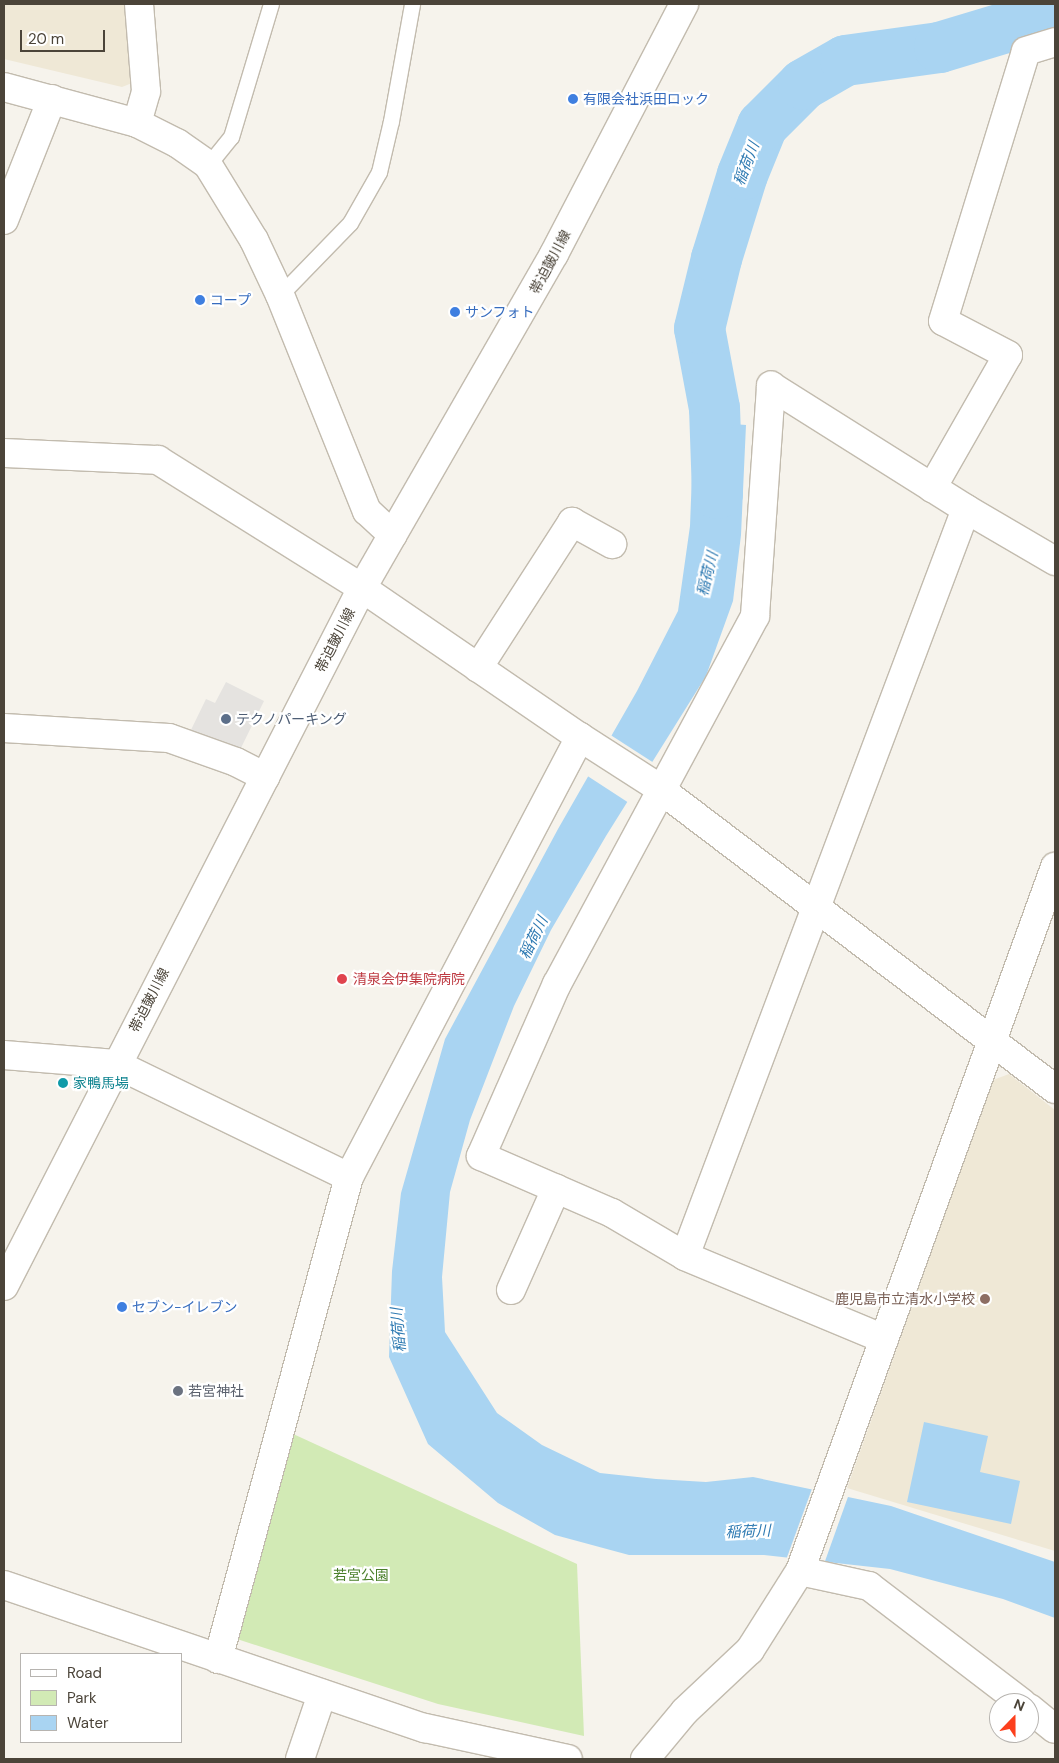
<!DOCTYPE html>
<meta charset="utf-8">
<style>
body{margin:0}
#map{position:relative;width:1059px;height:1763px;overflow:hidden;background:#f6f3ec;font-family:"DM Sans","Noto Sans JP",sans-serif}
div>[style]{position:absolute}
.education>*{inset:0;background:#efe8d6}
.green>*{inset:0;background:#d2eab5}
.parking>*{inset:0;background:#e5e3e0}
.water>*{inset:0;background:#a9d4f2}
.pier>*{inset:0;background:#f6f3ec}
.river>*{height:51px;margin:-25.5px;padding:0 25.5px;transform-origin:25.5px;border-radius:25.5px;background:#a9d4f2}
.roads{filter:drop-shadow(1px 0 #c2bbae) drop-shadow(-1px 0 #c2bbae) drop-shadow(0 1px #c2bbae) drop-shadow(0 -1px #c2bbae)}
.service>*{height:15px;margin:-7.5px;padding:0 7.5px;transform-origin:7.5px;border-radius:7.5px;background:#fff}
.minor>*{height:28px;margin:-14px;padding:0 14px;transform-origin:14px;border-radius:14px;background:#fff}
.tertiary>*{height:28px;margin:-14px;padding:0 14px;transform-origin:14px;border-radius:14px;background:#fff}
.dots>*{width:14px;height:14px;translate:-50% -50%;box-sizing:border-box;border:2px solid #fff;border-radius:50%}
span{translate:-50% -50%;white-space:nowrap;text-align:center;line-height:1.15;-webkit-text-stroke:4.5px #fff;paint-order:stroke}
.shop-label{font-size:14px;color:#366cbe}
.left{translate:0 -50%;text-align:left}
.street-label{font-size:14px;color:#4b4439}
.service-label{font-size:14px;color:#4e5e75}
.health-label{font-size:14px;color:#be3a42}
.culture-label{font-size:14px;color:#0d838f}
.education-label{font-size:14px;color:#785e54}
.right{translate:-100% -50%;text-align:right}
.worship-label{font-size:14px;color:#5b616d}
.park-label{font-size:14px;color:#4a7f2a}
.water-label{font-size:15px;color:#2e7ab2;font-style:italic}
.frame{position:absolute;inset:0;border:5px solid #4b4439;pointer-events:none}
.legend{position:absolute;left:20px;top:1653px;width:162px;height:90px;box-sizing:border-box;background:#fff;border:1px solid #b7b4b0;margin:0;padding:6px 9px;list-style:none;font-size:15px;color:#4b4439}
.legend li{display:flex;align-items:center;gap:10px;height:25px}
.legend b{width:25px;border:1px solid #b7b4b0}
.north{position:absolute;left:989px;top:1693px;width:50px;height:50px;box-sizing:border-box;background:#fff;border:1px solid #b7b4b0;border-radius:50%;rotate:22deg;font-size:14px;font-weight:700;line-height:20px;text-align:center;color:#4b4439}
.north::after{content:'';display:block;margin:auto;width:18px;height:22px;background:#fc3f1d;clip-path:polygon(50% 0,100% 100%,50% 72%,0 100%)}
.scale{position:absolute;left:20px;top:30px;width:85px;height:22px;box-sizing:border-box;border:2px solid #4b4439;border-top:0;padding-left:6px;font-size:15px;line-height:18px;white-space:nowrap;color:#4b4439;-webkit-text-stroke:4px #fff;paint-order:stroke}
</style>
<div id="map">
<div class="education">
<div style="clip-path:polygon(4px 4px,130px 4px,137px 81px,122px 87px,4px 59px)"></div>
<div style="clip-path:polygon(1009px 1074px,1055px 1110px,1055px 1551px,847px 1488px,993px 1080px)"></div>
</div>
<div class="green">
<div style="clip-path:polygon(291px 1433px,577px 1564px,584px 1736px,438px 1704px,237px 1639px)"></div>
</div>
<div class="parking">
<div style="clip-path:polygon(226px 682px,264px 701px,239px 752px,189px 734px,206px 699px,215px 703px)"></div>
</div>
<div class="water">
<div style="clip-path:polygon(694px 421px,746px 425px,741px 535px,733px 601px,706px 676px,606px 836px,551px 930px,514px 1006px,470px 1120px,450px 1192px,442px 1277px,445px 1332px,497px 1413px,542px 1445px,600px 1473px,656px 1479px,706px 1482px,753px 1477px,891px 1506px,1055px 1562px,1055px 1618px,1003px 1599px,890px 1569px,764px 1555px,629px 1555px,555px 1535px,498px 1503px,428px 1444px,389px 1357px,392px 1271px,401px 1193px,445px 1039px,558px 829px,637px 691px,678px 611px,690px 526px)"></div>
<div style="clip-path:polygon(924px 1422px,988px 1436px,980px 1472px,1020px 1481px,1011px 1524px,907px 1502px)"></div>
</div>
<div class="pier">
<div style="clip-path:polygon(609px 734px,654px 763px,629px 803px,586px 775px)"></div>
<div style="clip-path:polygon(813px 1486px,849px 1494px,824px 1564px,786px 1560px)"></div>
</div>
<div class="river">
<div style="left:717px;top:493px;width:85px;rotate:-92deg"></div>
<div style="left:714px;top:408px;width:81px;rotate:-100.6deg"></div>
<div style="left:699px;top:328px;width:72px;rotate:-76.3deg"></div>
<div style="left:716px;top:258px;width:88px;rotate:-72.8deg"></div>
<div style="left:742px;top:174px;width:53px;rotate:-67.8deg"></div>
<div style="left:762px;top:125px;width:58px;rotate:-45deg"></div>
<div style="left:803px;top:84px;width:48px;rotate:-29.7deg"></div>
<div style="left:845px;top:60px;width:95px;rotate:-7.9deg"></div>
<div style="left:939px;top:47px;width:121px;rotate:-16.8deg"></div>
</div>
<div class="roads">
<div class="service">
<div style="left:208px;top:165px;width:36px;rotate:-51deg"></div>
<div style="left:231px;top:137px;width:139px;rotate:-73.3deg"></div>
<div style="left:280px;top:295px;width:100px;rotate:-45.8deg"></div>
<div style="left:350px;top:223px;width:59px;rotate:-60.4deg"></div>
<div style="left:379px;top:172px;width:52px;rotate:-76.8deg"></div>
<div style="left:391px;top:121px;width:119px;rotate:-79.8deg"></div>
</div>
<div class="minor">
<div style="left:4px;top:87px;width:138px;rotate:15.1deg"></div>
<div style="left:137px;top:123px;width:45px;rotate:26.6deg"></div>
<div style="left:177px;top:143px;width:38px;rotate:35deg"></div>
<div style="left:208px;top:165px;width:88px;rotate:58.5deg"></div>
<div style="left:254px;top:240px;width:61px;rotate:64.7deg"></div>
<div style="left:280px;top:295px;width:233px;rotate:68.1deg"></div>
<div style="left:367px;top:511px;width:35px;rotate:43deg"></div>
<div style="left:137px;top:123px;width:33px;rotate:-74deg"></div>
<div style="left:146px;top:91px;width:87px;rotate:-94.6deg"></div>
<div style="left:4px;top:220px;width:130px;rotate:-68.4deg"></div>
<div style="left:4px;top:453px;width:154px;rotate:2.6deg"></div>
<div style="left:158px;top:460px;width:241px;rotate:32.1deg"></div>
<div style="left:932px;top:488px;width:153px;rotate:-60.3deg"></div>
<div style="left:1008px;top:355px;width:73px;rotate:-152.4deg"></div>
<div style="left:943px;top:321px;width:282px;rotate:-72.9deg"></div>
<div style="left:1026px;top:51px;width:30px;rotate:-17deg"></div>
<div style="left:478px;top:668px;width:174px;rotate:-57.2deg"></div>
<div style="left:572px;top:522px;width:46px;rotate:28.8deg"></div>
<div style="left:4px;top:728px;width:165px;rotate:3.5deg"></div>
<div style="left:169px;top:738px;width:71px;rotate:19.7deg"></div>
<div style="left:236px;top:762px;width:33px;rotate:27deg"></div>
<div style="left:116px;top:1064px;width:259px;rotate:25.9deg"></div>
<div style="left:685px;top:1256px;width:798px;rotate:-69.39deg"></div>
<div style="left:511px;top:1290px;width:111px;rotate:-66deg"></div>
<div style="left:884px;top:1339px;width:216px;rotate:-157.4deg"></div>
<div style="left:685px;top:1256px;width:85px;rotate:-149.5deg"></div>
<div style="left:612px;top:1213px;width:143px;rotate:-156.5deg"></div>
<div style="left:481px;top:1156px;width:188px;rotate:-66.2deg"></div>
<div style="left:557px;top:984px;width:418px;rotate:-61.7deg"></div>
<div style="left:755px;top:616px;width:231px;rotate:-86deg"></div>
<div style="left:771px;top:386px;width:231px;rotate:32.2deg"></div>
<div style="left:966px;top:509px;width:103px;rotate:30.3deg"></div>
<div style="left:800px;top:1571px;width:71px;rotate:12.3deg"></div>
<div style="left:869px;top:1586px;width:193px;rotate:37.4deg"></div>
<div style="left:218px;top:1659px;width:499px;rotate:-74.8deg"></div>
<div style="left:349px;top:1177px;width:497px;rotate:-62.3deg"></div>
<div style="left:1029px;top:1708px;width:33px;rotate:39deg"></div>
<div style="left:300px;top:1759px;width:69px;rotate:-71.3deg"></div>
<div style="left:645px;top:1759px;width:62px;rotate:-50.2deg"></div>
<div style="left:685px;top:1711px;width:89px;rotate:-43.2deg"></div>
<div style="left:750px;top:1650px;width:93px;rotate:-57.7deg"></div>
<div style="left:800px;top:1571px;width:749px;rotate:-70.09deg"></div>
</div>
<div class="tertiary">
<div style="left:362px;top:588px;width:264px;rotate:34.4deg"></div>
<div style="left:580px;top:737px;width:90px;rotate:32.8deg"></div>
<div style="left:656px;top:786px;width:501px;rotate:37.21deg"></div>
<div style="left:4px;top:1055px;width:112px;rotate:4.6deg"></div>
<div style="left:4px;top:1286px;width:784px;rotate:-62.85deg"></div>
<div style="left:362px;top:588px;width:385px;rotate:-60.1deg"></div>
<div style="left:554px;top:254px;width:282px;rotate:-62.5deg"></div>
<div style="left:4px;top:1585px;width:445px;rotate:18.8deg"></div>
<div style="left:425px;top:1728px;width:146px;rotate:12.2deg"></div>
</div>
</div>
<div class="dots">
<div style="left:573px;top:99px;background:#3f7fe0"></div>
<div style="left:200px;top:300px;background:#3f7fe0"></div>
<div style="left:455px;top:312px;background:#3f7fe0"></div>
<div style="left:226px;top:719px;background:#5c6f8a"></div>
<div style="left:342px;top:979px;background:#e0444e"></div>
<div style="left:63px;top:1083px;background:#0f9aa8"></div>
<div style="left:985px;top:1299px;background:#8d6e63"></div>
<div style="left:122px;top:1307px;background:#3f7fe0"></div>
<div style="left:178px;top:1391px;background:#6b7280"></div>
</div>
<div class="shop-label">
<span class="left" style="left:583px;top:99px">有限会社浜田ロック</span>
<span class="left" style="left:210px;top:300px">コープ</span>
<span class="left" style="left:465px;top:312px">サンフォト</span>
<span class="left" style="left:132px;top:1307px">セブン-イレブン</span>
</div>
<div class="street-label">
<span style="left:550px;top:262px;rotate:-62deg">帯迫皷川線</span>
<span style="left:335px;top:640px;rotate:-63deg">帯迫皷川線</span>
<span style="left:149px;top:1000px;rotate:-63deg">帯迫皷川線</span>
</div>
<div class="service-label">
<span class="left" style="left:236px;top:719px">テクノパーキング</span>
</div>
<div class="health-label">
<span class="left" style="left:353px;top:979px">清泉会伊集院病院</span>
</div>
<div class="culture-label">
<span class="left" style="left:73px;top:1083px">家鴨馬場</span>
</div>
<div class="education-label">
<span class="right" style="left:975px;top:1299px">鹿児島市立清水小学校</span>
</div>
<div class="worship-label">
<span class="left" style="left:188px;top:1391px">若宮神社</span>
</div>
<div class="park-label">
<span style="left:361px;top:1575px">若宮公園</span>
</div>
<div class="water-label">
<span style="left:747px;top:164px;rotate:-69deg">稲荷川</span>
<span style="left:708px;top:574px;rotate:-76deg">稲荷川</span>
<span style="left:534px;top:938px;rotate:-64deg">稲荷川</span>
<span style="left:399px;top:1330px;rotate:-95deg">稲荷川</span>
<span style="left:748px;top:1532px;rotate:-2deg">稲荷川</span>
</div>
<div class="frame"></div>
<ul class="legend">
<li><b style="height:6px;background:#fff"></b>Road</li>
<li><b style="height:14px;background:#d2eab5"></b>Park</li>
<li><b style="height:14px;background:#a9d4f2"></b>Water</li>
</ul>
<div class="north">N</div>
<div class="scale">20 m</div>
</div>
